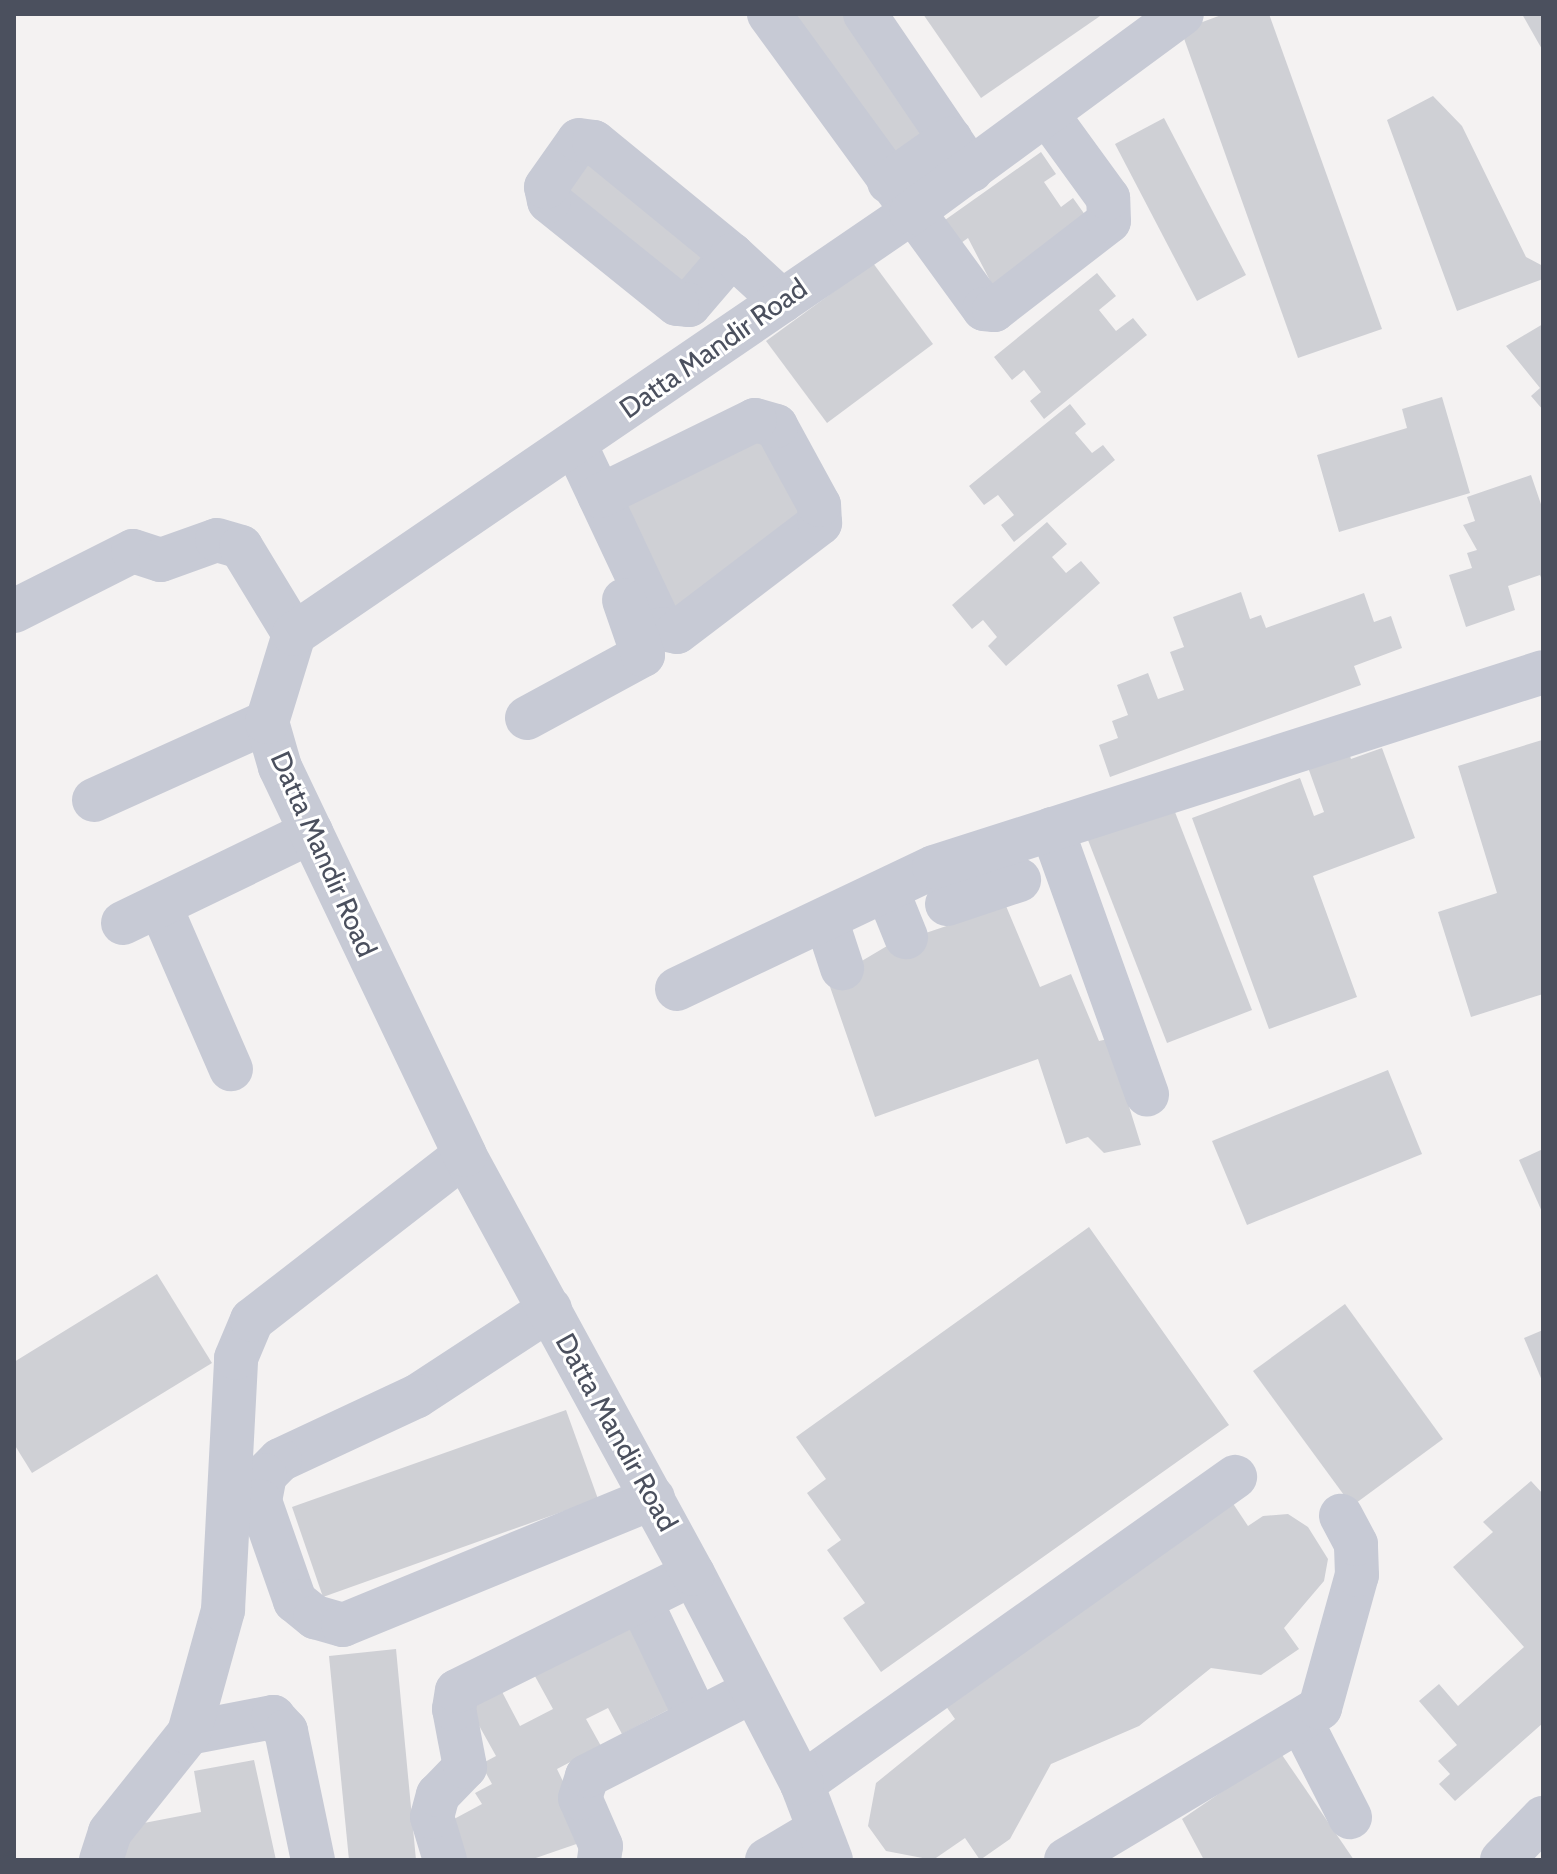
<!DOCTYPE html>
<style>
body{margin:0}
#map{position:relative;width:1557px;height:1874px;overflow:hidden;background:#f4f2f2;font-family:Cabin,sans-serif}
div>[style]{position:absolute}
.building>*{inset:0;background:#cfd0d5}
.minor>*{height:44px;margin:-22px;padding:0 22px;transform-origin:22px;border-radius:22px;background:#c7cad5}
span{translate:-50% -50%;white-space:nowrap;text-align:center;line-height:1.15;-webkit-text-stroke:6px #fff;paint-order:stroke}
.street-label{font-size:28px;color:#4b505e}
.frame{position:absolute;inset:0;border:16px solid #4b505e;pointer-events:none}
</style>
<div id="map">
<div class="building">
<div style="clip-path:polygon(789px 14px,857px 14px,942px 141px,895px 172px)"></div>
<div style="clip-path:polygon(923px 14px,1103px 14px,981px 98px)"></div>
<div style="clip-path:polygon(1224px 14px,1269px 14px,1382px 329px,1298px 358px,1181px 30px)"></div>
<div style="clip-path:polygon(1522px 14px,1543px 14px,1543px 51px)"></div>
<div style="clip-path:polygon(1433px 96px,1462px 126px,1526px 257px,1543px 266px,1543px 279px,1457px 311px,1387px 120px)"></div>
<div style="clip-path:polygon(1164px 118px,1246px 275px,1197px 301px,1115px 144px)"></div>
<div style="clip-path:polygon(586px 148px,719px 253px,682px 299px,549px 195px)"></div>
<div style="clip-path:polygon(1041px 152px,1056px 174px,1044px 182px,1061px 207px,1073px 198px,1093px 226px,997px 294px,968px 238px,961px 243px,945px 220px)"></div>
<div style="clip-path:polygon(873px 263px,933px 344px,827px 423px,766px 341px)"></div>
<div style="clip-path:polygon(1097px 273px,1116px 296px,1099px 310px,1116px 331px,1133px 318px,1147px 335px,1044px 419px,1030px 401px,1041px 392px,1024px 370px,1012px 380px,994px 357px)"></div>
<div style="clip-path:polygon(1543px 324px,1543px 410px,1531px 396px,1540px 388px,1506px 346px)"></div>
<div style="clip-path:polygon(1442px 397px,1470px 493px,1339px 532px,1317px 455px,1407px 428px,1402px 409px)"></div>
<div style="clip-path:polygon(1070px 404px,1086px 424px,1075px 433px,1092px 453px,1103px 445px,1115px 460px,1014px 542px,1001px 525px,1014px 515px,998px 495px,984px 505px,969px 486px)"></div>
<div style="clip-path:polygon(765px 426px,811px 516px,671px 622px,611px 493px)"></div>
<div style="clip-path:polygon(1531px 475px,1543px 510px,1543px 583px,1540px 575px,1508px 586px,1515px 610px,1466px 627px,1449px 575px,1472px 568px,1467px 553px,1477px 550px,1463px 525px,1475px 521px,1467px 497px)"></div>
<div style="clip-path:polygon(1047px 522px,1067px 544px,1052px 557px,1066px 573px,1081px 561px,1100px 583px,1006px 666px,988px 646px,997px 637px,983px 620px,972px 629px,952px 605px)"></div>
<div style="clip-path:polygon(1241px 592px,1250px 619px,1261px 615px,1266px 628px,1364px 593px,1374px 622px,1391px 616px,1402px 648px,1354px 666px,1361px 685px,1110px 777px,1099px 745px,1118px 738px,1112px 721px,1128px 715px,1117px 685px,1148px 673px,1158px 699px,1184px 690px,1170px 652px,1184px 647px,1173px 617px)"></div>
<div style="clip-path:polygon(1542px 740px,1543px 994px,1471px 1017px,1438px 912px,1497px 893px,1458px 766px)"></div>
<div style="clip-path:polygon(1346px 744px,1351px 759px,1382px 748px,1415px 838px,1313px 876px,1357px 997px,1269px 1029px,1192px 818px,1300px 778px,1314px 816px,1324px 812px,1305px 759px)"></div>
<div style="clip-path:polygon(1173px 807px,1252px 1010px,1167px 1043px,1088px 840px)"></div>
<div style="clip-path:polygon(1006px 906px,1040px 987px,1071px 974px,1099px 1041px,1108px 1039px,1141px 1145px,1104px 1153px,1088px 1137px,1066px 1144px,1038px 1059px,875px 1117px,828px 981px,887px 946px)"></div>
<div style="clip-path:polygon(1388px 1070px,1422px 1154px,1247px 1225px,1212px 1141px)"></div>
<div style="clip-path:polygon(1543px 1149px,1543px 1214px,1519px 1160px)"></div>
<div style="clip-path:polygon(1089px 1227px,1229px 1425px,881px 1672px,843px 1618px,865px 1603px,827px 1550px,841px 1540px,807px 1493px,826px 1479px,796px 1437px)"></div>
<div style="clip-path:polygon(157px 1274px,212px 1363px,32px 1473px,14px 1444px,14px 1362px)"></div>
<div style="clip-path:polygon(1345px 1304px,1443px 1439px,1352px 1506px,1253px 1371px)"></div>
<div style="clip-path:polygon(1543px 1330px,1543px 1383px,1524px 1338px)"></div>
<div style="clip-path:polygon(566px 1410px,598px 1499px,323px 1597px,292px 1507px)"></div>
<div style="clip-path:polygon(1531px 1481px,1543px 1494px,1543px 1723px,1455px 1801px,1439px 1784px,1450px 1774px,1438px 1761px,1457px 1745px,1419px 1701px,1439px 1684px,1458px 1706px,1524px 1647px,1453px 1567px,1493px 1532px,1483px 1522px)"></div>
<div style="clip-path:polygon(1232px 1502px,1248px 1526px,1263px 1516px,1288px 1514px,1308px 1527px,1328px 1559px,1324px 1581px,1284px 1628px,1299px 1649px,1261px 1675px,1211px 1668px,1139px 1726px,1051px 1764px,1010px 1839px,980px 1860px,965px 1838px,933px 1860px,886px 1851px,868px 1826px,876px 1783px,955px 1719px,943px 1702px)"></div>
<div style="clip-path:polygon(638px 1610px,683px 1702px,622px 1734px,608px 1708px,586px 1719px,601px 1746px,557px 1769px,591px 1839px,530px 1860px,459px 1860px,441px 1826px,482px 1804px,475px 1793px,492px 1784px,481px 1764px,496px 1756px,467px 1704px,499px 1686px,520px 1726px,553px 1709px,531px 1669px)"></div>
<div style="clip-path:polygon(396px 1649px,416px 1860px,349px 1860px,329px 1656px)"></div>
<div style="clip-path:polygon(1280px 1752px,1354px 1860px,1204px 1860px,1182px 1819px)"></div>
<div style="clip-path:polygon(254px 1760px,276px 1860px,124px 1860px,118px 1828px,201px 1812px,194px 1771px)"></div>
</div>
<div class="minor">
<div style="left:769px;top:14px;width:365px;rotate:53.9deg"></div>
<div style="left:984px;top:309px;width:10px;rotate:6deg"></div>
<div style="left:994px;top:310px;width:145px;rotate:-37.7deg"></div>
<div style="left:1109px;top:221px;width:23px;rotate:-92deg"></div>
<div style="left:1108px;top:198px;width:104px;rotate:-126deg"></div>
<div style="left:865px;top:14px;width:189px;rotate:55.8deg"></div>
<div style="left:889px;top:182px;width:75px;rotate:-35.2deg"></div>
<div style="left:732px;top:255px;width:66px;rotate:130.7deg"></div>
<div style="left:689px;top:305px;width:12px;rotate:-175deg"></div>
<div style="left:677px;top:304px;width:164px;rotate:-141.2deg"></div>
<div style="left:549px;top:201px;width:14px;rotate:-102deg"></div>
<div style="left:546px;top:187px;width:57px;rotate:-54.9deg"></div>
<div style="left:579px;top:140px;width:15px;rotate:8deg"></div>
<div style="left:594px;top:142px;width:178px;rotate:39.3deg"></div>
<div style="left:732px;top:255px;width:68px;rotate:42.6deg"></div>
<div style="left:575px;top:444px;width:204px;rotate:64.8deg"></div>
<div style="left:662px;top:629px;width:15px;rotate:11deg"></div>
<div style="left:677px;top:632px;width:180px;rotate:-37.3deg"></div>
<div style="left:820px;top:523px;width:18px;rotate:-93deg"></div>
<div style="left:819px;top:505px;width:90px;rotate:-118.6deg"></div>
<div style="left:776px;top:426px;width:22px;rotate:-164deg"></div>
<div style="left:755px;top:420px;width:173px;rotate:153.9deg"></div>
<div style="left:14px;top:611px;width:133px;rotate:-26.8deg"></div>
<div style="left:133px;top:551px;width:29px;rotate:18deg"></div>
<div style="left:161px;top:560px;width:59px;rotate:-19.7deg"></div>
<div style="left:217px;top:540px;width:25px;rotate:16deg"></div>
<div style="left:241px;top:547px;width:102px;rotate:58.7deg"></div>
<div style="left:527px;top:718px;width:132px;rotate:-28.5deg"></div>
<div style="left:643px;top:655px;width:58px;rotate:-109.1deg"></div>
<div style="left:94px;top:800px;width:190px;rotate:-24.3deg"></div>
<div style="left:1052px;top:829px;width:282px;rotate:70.3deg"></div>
<div style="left:887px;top:890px;width:51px;rotate:68deg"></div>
<div style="left:947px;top:904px;width:76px;rotate:-18.4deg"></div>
<div style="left:160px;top:906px;width:178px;rotate:66.5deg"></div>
<div style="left:826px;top:919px;width:52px;rotate:71.9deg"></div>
<div style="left:123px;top:923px;width:209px;rotate:-25.8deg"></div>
<div style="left:677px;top:989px;width:284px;rotate:-25.4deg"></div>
<div style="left:934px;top:867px;width:639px;rotate:-17.75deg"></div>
<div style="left:550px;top:1309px;width:159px;rotate:146.8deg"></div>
<div style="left:417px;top:1396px;width:151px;rotate:155deg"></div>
<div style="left:280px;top:1460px;width:21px;rotate:135deg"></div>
<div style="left:265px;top:1475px;width:26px;rotate:101deg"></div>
<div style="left:260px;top:1501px;width:106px;rotate:70.7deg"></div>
<div style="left:295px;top:1601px;width:26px;rotate:39deg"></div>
<div style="left:315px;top:1617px;width:29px;rotate:16deg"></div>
<div style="left:343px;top:1625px;width:335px;rotate:-22.3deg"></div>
<div style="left:640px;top:1600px;width:130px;rotate:64.4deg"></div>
<div style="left:1301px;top:1721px;width:108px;rotate:63deg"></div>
<div style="left:189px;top:1733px;width:86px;rotate:-10.8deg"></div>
<div style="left:273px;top:1717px;width:19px;rotate:47deg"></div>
<div style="left:286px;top:1731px;width:132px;rotate:78.2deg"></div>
<div style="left:802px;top:1784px;width:531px;rotate:-35.34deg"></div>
<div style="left:101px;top:1860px;width:29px;rotate:-72deg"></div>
<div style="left:110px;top:1832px;width:127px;rotate:-51.4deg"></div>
<div style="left:189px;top:1733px;width:128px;rotate:-74.5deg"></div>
<div style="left:223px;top:1610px;width:252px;rotate:-87deg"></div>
<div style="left:236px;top:1358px;width:41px;rotate:-67.2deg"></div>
<div style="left:252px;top:1320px;width:269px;rotate:-37.8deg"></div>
<div style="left:445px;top:1860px;width:45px;rotate:-106.8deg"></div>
<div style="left:432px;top:1817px;width:23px;rotate:-75deg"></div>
<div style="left:438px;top:1795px;width:39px;rotate:-46deg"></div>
<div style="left:465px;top:1767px;width:59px;rotate:-100.7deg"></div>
<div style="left:454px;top:1709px;width:18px;rotate:-81deg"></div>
<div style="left:457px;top:1691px;width:263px;rotate:-26.4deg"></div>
<div style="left:599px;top:1860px;width:14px;rotate:-82deg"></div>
<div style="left:601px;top:1846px;width:52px;rotate:-113.6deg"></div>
<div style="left:580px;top:1798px;width:23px;rotate:-72deg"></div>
<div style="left:587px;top:1776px;width:186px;rotate:-27.1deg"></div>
<div style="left:767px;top:1860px;width:57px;rotate:-30.6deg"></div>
<div style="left:831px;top:1860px;width:81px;rotate:-110.9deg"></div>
<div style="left:802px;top:1784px;width:237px;rotate:-117.4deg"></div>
<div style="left:693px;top:1574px;width:477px;rotate:-118.6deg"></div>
<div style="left:465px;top:1155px;width:430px;rotate:-115.5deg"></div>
<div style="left:280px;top:767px;width:47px;rotate:-106.1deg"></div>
<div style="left:267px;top:722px;width:92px;rotate:-72.9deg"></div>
<div style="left:294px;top:634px;width:747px;rotate:-34.31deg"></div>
<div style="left:911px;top:213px;width:336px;rotate:-36.3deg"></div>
<div style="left:1066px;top:1860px;width:296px;rotate:-30.9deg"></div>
<div style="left:1320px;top:1708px;width:138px;rotate:-74.5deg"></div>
<div style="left:1357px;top:1575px;width:31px;rotate:-92deg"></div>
<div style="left:1356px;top:1544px;width:32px;rotate:-118deg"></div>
<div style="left:1502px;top:1860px;width:59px;rotate:-45.7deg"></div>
</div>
<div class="street-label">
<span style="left:713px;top:348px;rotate:-35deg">Datta Mandir Road</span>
<span style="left:324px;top:854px;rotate:66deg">Datta Mandir Road</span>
<span style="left:617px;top:1432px;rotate:61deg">Datta Mandir Road</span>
</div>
<div class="frame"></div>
</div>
